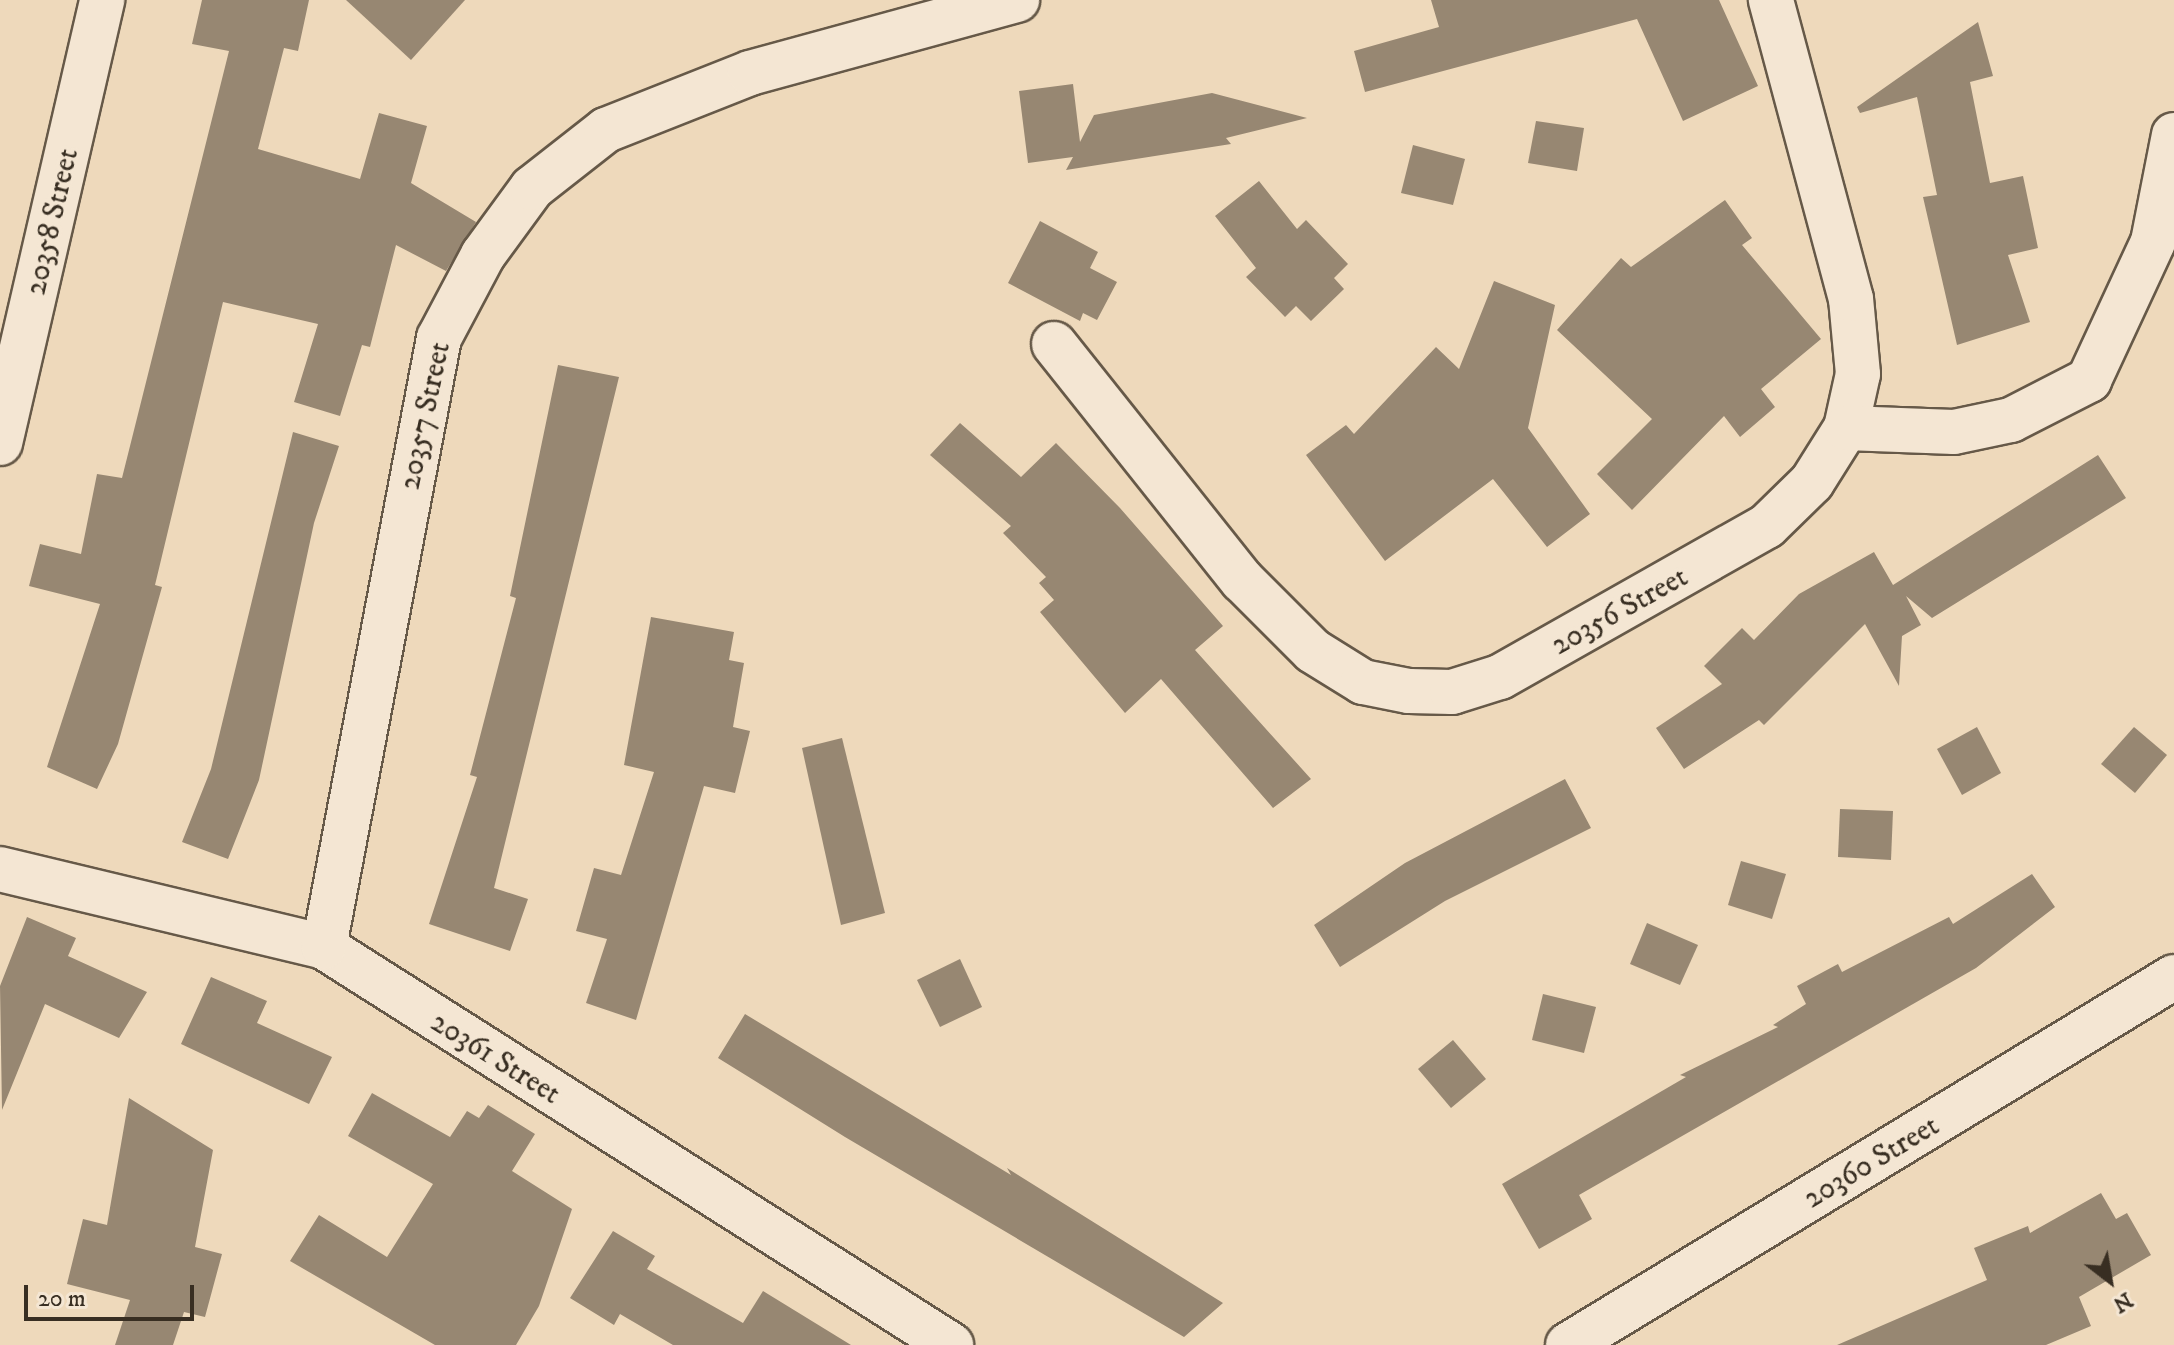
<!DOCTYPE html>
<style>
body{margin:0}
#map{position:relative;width:2174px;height:1345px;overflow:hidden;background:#eed9bb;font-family:"IM FELL DW Pica",serif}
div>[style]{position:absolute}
.building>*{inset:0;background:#978772}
.roads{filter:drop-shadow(2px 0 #665948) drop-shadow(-2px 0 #665948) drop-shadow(0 2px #665948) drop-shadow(0 -2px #665948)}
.minor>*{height:44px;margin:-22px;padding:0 22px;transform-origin:22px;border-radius:22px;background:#f4e6d3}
span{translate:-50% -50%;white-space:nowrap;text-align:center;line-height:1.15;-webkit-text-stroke:7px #f4e6d3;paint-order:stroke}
.street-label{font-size:30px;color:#382e22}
.north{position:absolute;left:2070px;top:1241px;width:80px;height:80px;-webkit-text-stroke:6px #f4e6d3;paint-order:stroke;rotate:149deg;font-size:22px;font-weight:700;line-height:32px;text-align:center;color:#382e22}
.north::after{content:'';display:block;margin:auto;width:28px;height:36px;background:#382e22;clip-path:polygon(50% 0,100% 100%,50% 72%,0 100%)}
.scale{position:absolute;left:24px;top:1285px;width:170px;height:36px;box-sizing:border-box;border:4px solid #382e22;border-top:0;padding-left:10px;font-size:24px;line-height:28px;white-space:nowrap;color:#382e22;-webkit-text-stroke:6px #f4e6d3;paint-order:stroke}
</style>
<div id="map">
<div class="building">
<div style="clip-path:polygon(202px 0,309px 0,298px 51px,284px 48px,258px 149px,360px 179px,379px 113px,427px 126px,411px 183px,476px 222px,446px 271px,396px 245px,370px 347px,362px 345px,340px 416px,294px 402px,318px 324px,223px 302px,155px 585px,162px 587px,118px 744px,97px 789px,47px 767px,100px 604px,29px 586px,40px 544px,81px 554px,97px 474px,122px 478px,229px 51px,192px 44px)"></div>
<div style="clip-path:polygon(346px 0,465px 0,411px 60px)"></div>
<div style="clip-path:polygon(1431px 0,1719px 0,1758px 86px,1683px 121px,1637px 19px,1365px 92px,1354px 51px,1439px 27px)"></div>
<div style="clip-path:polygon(1978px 22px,1993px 76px,1970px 82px,1990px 183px,2023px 176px,2038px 248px,2008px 255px,2030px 322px,1957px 345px,1923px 197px,1937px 195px,1917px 97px,1860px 113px,1857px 107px)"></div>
<div style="clip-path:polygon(1073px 84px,1080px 142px,1094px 115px,1212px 93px,1307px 118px,1226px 138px,1231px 144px,1066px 170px,1073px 157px,1028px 163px,1019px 91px)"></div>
<div style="clip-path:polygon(1536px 121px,1584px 128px,1577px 171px,1528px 163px)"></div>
<div style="clip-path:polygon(1413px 145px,1465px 159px,1453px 205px,1401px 193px)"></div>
<div style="clip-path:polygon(1259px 181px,1297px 229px,1306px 220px,1348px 264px,1334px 278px,1344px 289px,1311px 321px,1296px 306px,1285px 317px,1246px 277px,1256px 268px,1215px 216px)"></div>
<div style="clip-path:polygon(1725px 200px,1752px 238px,1742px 245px,1821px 339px,1761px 389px,1775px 407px,1740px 437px,1724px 416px,1632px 510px,1597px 474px,1652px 419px,1557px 330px,1621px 258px,1631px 267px)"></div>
<div style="clip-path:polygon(1040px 221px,1098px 252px,1090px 268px,1117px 282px,1097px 320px,1083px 313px,1080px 321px,1008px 283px)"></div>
<div style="clip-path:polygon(1494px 281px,1555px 305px,1528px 428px,1590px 514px,1547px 547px,1493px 479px,1385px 561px,1306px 455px,1346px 425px,1354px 434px,1436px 347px,1459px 369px)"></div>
<div style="clip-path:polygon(558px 365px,619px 377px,494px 888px,528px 899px,510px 951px,429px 924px,477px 777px,470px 775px,516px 598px,510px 596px)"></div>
<div style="clip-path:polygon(960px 423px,1021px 477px,1056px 443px,1120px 508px,1223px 626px,1195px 650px,1311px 779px,1273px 808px,1161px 679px,1125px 713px,1040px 612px,1054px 600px,1039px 583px,1046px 577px,1003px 533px,1011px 526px,930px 455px)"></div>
<div style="clip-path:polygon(293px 432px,339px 446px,314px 523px,259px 780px,228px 859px,182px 842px,211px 769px)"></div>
<div style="clip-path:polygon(2098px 455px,2126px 498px,1932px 618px,1906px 596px,1921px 625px,1902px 636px,1899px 686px,1865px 624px,1764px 725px,1759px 720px,1684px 769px,1656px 728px,1722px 684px,1704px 666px,1742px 628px,1754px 640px,1799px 594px,1874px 552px,1893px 585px)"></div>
<div style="clip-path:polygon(651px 617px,734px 632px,729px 660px,744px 663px,733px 727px,750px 731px,735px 793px,704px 786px,636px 1020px,586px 1003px,607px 939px,576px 931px,594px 868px,621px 875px,654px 772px,624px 765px)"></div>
<div style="clip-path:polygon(1977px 727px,2001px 773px,1962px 795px,1937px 749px)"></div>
<div style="clip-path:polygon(2134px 727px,2167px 755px,2135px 793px,2101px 764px)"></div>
<div style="clip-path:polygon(842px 738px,885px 913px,841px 925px,802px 748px)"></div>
<div style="clip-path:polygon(1565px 779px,1591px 828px,1445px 901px,1340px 967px,1314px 925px,1405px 863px)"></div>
<div style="clip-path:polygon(1840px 809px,1893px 811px,1891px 860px,1838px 857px)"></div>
<div style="clip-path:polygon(1741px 861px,1786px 874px,1772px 919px,1728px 905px)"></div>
<div style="clip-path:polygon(2032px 874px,2055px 907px,1976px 968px,1579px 1195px,1592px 1219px,1539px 1249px,1502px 1184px,1686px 1077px,1680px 1075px,1778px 1027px,1773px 1025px,1806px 1004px,1797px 986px,1838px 964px,1842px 972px,1949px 917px,1953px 924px)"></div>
<div style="clip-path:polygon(27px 917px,76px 938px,68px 956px,147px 992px,119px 1038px,45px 1004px,2px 1110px,0 986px)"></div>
<div style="clip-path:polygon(1647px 923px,1698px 945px,1680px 985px,1630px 964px)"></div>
<div style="clip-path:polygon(960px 959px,982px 1007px,940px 1027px,917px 980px)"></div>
<div style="clip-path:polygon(211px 977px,267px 1001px,257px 1023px,332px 1057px,309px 1104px,181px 1044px)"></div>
<div style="clip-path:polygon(1543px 994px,1596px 1007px,1584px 1053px,1532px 1040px)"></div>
<div style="clip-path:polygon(745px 1014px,1011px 1175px,1007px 1168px,1223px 1303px,1184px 1337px,845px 1137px,718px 1058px)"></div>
<div style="clip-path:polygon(1453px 1040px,1486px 1079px,1451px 1108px,1418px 1069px)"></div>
<div style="clip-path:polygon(372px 1093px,450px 1137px,467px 1111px,479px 1118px,488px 1105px,535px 1134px,512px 1171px,572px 1209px,539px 1306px,516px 1345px,435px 1345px,290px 1261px,319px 1215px,387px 1257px,433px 1184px,348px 1136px)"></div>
<div style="clip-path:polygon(129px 1098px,213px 1150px,195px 1247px,222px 1254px,205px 1317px,184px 1312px,173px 1345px,115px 1345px,130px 1300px,67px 1284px,83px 1219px,107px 1225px)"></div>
<div style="clip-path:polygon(2101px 1193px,2116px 1219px,2127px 1213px,2151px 1255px,2079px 1297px,2091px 1326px,2046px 1345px,1837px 1345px,1987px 1280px,1974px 1248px,2028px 1226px,2030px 1233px)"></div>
<div style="clip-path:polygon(613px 1231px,655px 1256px,647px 1269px,743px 1323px,763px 1291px,851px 1345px,673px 1345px,620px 1314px,614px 1325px,570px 1298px)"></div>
</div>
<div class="roads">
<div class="minor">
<div style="left:1054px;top:344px;width:302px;rotate:51.5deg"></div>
<div style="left:1242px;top:580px;width:100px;rotate:45deg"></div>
<div style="left:1313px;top:651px;width:59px;rotate:31.8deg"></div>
<div style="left:1363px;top:682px;width:47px;rotate:11.1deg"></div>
<div style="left:1409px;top:691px;width:43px;rotate:1.3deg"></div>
<div style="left:1452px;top:692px;width:50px;rotate:-17.4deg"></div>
<div style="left:1500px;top:677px;width:307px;rotate:-29.5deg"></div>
<div style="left:1767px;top:526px;width:63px;rotate:-44.4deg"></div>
<div style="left:1812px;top:482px;width:64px;rotate:-57.8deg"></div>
<div style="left:1846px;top:428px;width:55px;rotate:-77.5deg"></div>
<div style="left:1858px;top:374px;width:75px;rotate:-95.3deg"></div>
<div style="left:1851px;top:299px;width:310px;rotate:-105deg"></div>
<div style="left:1846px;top:428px;width:108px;rotate:2.1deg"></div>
<div style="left:1954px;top:432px;width:58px;rotate:-11.9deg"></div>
<div style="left:2011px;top:420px;width:88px;rotate:-27.1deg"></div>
<div style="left:2089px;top:380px;width:152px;rotate:-65.1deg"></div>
<div style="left:2153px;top:242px;width:109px;rotate:-78.9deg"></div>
<div style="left:0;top:443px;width:455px;rotate:-77deg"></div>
<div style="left:0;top:869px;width:333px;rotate:13.5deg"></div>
<div style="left:324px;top:947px;width:743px;rotate:32.41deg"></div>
<div style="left:324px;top:947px;width:620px;rotate:-79.31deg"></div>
<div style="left:439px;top:338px;width:94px;rotate:-62.1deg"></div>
<div style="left:483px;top:255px;width:83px;rotate:-53.8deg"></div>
<div style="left:532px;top:188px;width:94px;rotate:-38.1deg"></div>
<div style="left:606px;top:130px;width:155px;rotate:-21.6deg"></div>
<div style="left:750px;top:73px;width:277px;rotate:-15.3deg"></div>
<div style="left:1568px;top:1345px;width:709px;rotate:-31.27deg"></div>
</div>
</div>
<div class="street-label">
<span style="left:53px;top:222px;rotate:-77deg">20358 Street</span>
<span style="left:426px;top:416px;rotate:-78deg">20357 Street</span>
<span style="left:1620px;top:612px;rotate:-29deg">20356 Street</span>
<span style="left:495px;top:1059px;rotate:32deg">20361 Street</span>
<span style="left:1872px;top:1163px;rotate:-31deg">20360 Street</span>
</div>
<div class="north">N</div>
<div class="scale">20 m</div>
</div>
